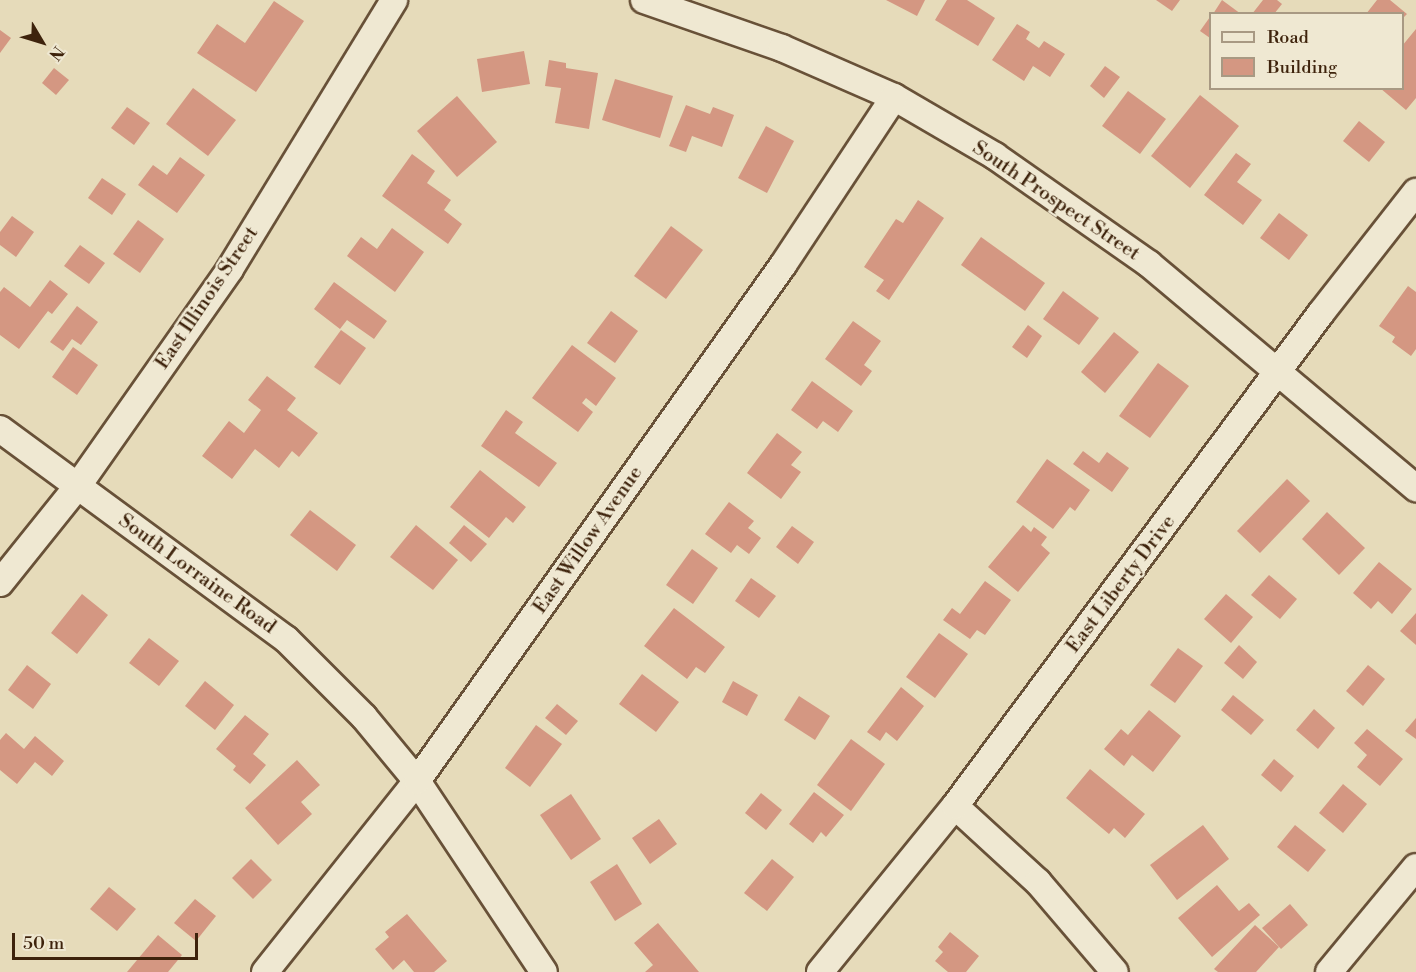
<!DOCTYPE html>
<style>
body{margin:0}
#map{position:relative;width:1416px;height:972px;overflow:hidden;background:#e6dbba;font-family:"Libre Bodoni",serif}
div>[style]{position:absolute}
.building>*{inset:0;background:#d49782}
.roads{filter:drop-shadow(2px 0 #685138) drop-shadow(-2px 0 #685138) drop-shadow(0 2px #685138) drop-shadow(0 -2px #685138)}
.street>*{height:26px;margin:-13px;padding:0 13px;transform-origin:13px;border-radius:13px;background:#efe8d2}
span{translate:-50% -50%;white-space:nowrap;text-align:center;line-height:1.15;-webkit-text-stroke:4.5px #efe8d2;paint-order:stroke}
.street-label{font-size:20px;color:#3e230c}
.legend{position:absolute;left:1209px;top:12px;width:195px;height:78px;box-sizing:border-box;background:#efe8d2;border:2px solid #a89983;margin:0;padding:8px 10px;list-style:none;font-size:18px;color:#3e230c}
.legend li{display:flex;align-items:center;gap:12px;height:30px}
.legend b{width:30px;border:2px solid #a89983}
.north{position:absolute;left:12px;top:12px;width:60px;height:60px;-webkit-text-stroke:4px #efe8d2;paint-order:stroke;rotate:128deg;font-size:16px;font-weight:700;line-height:24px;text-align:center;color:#3e230c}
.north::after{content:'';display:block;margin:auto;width:21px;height:27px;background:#3e230c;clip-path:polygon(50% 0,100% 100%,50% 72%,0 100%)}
.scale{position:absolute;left:12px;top:933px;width:186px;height:27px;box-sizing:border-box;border:3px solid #3e230c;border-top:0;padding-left:8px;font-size:18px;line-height:21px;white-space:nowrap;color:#3e230c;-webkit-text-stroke:4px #efe8d2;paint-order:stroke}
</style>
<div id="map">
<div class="building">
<div style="clip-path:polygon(886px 0,925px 0,917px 16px)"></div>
<div style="clip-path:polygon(947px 0,967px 0,995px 18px,978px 46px,935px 20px)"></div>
<div style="clip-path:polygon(1156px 0,1180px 0,1172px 11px)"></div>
<div style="clip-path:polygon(1222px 0,1241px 14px,1213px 14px)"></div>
<div style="clip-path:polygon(1263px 0,1277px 0,1282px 4px,1274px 14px,1252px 14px)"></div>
<div style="clip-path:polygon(1377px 0,1390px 0,1407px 14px,1402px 19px,1402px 14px,1366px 14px)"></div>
<div style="clip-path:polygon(274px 1px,304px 21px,256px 92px,197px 53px,217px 24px,245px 43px)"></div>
<div style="clip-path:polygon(1210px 17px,1210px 38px,1200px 31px)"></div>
<div style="clip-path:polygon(1017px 24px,1030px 32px,1026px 39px,1039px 48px,1044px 41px,1065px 54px,1050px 77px,1033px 66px,1024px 81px,992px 60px)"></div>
<div style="clip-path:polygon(1416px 29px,1416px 98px,1406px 110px,1380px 88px,1402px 88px,1402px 46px)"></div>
<div style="clip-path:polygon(0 30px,11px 38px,0 53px)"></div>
<div style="clip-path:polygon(524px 51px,530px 84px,482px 92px,477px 59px)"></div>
<div style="clip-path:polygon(549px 60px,566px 63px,566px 68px,598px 73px,589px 129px,555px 123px,561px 88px,545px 86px)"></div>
<div style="clip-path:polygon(1105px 66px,1120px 77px,1104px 98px,1090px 86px)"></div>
<div style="clip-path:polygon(54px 68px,69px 80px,56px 95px,42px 83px)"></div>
<div style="clip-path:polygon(615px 79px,673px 96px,660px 138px,602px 120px)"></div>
<div style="clip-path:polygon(193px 88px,236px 120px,208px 156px,166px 124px)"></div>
<div style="clip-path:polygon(1128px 91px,1166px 119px,1140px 154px,1102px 126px)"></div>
<div style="clip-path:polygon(1200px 95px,1239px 126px,1190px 188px,1151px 156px)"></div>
<div style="clip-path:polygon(457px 96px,497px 142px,457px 177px,417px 131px)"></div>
<div style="clip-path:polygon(686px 105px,710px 114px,713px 107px,734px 115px,722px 147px,692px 136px,686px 152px,669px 146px)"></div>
<div style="clip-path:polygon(127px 107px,150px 123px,134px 145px,111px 128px)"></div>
<div style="clip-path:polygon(1359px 121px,1385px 142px,1369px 162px,1343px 141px)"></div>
<div style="clip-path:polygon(766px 126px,794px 141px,767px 193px,738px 178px)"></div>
<div style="clip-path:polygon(1236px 153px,1251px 164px,1237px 182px,1262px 200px,1243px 225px,1204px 195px)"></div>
<div style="clip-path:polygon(412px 154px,435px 171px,427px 183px,451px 200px,444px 210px,462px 224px,448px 244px,382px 196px)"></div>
<div style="clip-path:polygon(180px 157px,205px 175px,177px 213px,138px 185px,153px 165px,167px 175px)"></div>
<div style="clip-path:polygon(102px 178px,126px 194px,112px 215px,88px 198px)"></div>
<div style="clip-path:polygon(918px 200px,944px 218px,889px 300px,876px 291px,884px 280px,864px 267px,896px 219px,903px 223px)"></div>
<div style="clip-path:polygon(1279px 213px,1308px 235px,1289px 260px,1260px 238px)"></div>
<div style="clip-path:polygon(12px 216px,34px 232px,16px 257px,0 245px,0 232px)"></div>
<div style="clip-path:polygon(138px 220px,164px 239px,140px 273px,113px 254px)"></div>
<div style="clip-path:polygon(671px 226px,703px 250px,666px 299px,634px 276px)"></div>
<div style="clip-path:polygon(392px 228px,424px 252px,395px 292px,347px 256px,361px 237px,377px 249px)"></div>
<div style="clip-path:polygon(981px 237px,1045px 283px,1025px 311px,961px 265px)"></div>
<div style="clip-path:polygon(80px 245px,105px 263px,89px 284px,64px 266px)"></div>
<div style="clip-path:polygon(50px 280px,68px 294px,52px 314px,48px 311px,19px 349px,0 335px,0 292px,4px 287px,30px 307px)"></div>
<div style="clip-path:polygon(334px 282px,387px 321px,374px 339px,347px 320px,340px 329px,314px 309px)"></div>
<div style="clip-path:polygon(1408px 286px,1416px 292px,1416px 349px,1411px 356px,1392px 342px,1395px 337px,1379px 326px)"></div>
<div style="clip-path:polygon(1063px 291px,1099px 318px,1079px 345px,1043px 319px)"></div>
<div style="clip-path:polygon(77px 306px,98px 322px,81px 345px,72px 339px,63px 351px,50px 342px)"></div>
<div style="clip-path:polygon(611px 311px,638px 331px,615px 363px,587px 343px)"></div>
<div style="clip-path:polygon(853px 321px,881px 341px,864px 365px,872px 371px,861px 386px,825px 359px)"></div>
<div style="clip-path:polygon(1028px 325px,1042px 336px,1027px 358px,1012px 347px)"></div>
<div style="clip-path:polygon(341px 330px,366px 348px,340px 385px,314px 367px)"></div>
<div style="clip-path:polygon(1114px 332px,1139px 352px,1105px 393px,1081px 372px)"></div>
<div style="clip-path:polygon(572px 345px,616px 378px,596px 406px,586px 398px,582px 403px,593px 412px,578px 432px,532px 398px)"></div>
<div style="clip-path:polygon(73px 347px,98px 365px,77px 395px,52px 377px)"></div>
<div style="clip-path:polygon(1158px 363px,1189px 386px,1150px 438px,1119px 416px)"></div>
<div style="clip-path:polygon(267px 376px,296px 398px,287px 410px,318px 433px,299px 457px,292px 451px,279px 468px,255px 449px,232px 479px,202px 456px,229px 421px,244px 433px,261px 410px,248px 400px)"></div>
<div style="clip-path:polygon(812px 381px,853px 411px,838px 432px,823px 421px,817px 429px,791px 410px)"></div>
<div style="clip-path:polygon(506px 410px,523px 422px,515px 433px,557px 463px,539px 487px,481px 446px)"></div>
<div style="clip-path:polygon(777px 433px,802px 452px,791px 465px,801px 472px,781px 499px,747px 473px)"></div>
<div style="clip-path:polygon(1083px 451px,1099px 463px,1107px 452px,1129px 468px,1112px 492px,1073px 464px)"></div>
<div style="clip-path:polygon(1047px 459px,1090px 490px,1075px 511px,1070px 507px,1053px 529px,1016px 502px)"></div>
<div style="clip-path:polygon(480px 470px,526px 507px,513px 523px,506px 517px,489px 538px,450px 507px)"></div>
<div style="clip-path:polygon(1287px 479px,1310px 501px,1260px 553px,1237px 531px)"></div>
<div style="clip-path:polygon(729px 502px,754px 521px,748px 528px,761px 538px,749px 554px,737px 545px,731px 553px,705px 534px)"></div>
<div style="clip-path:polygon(310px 510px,356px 545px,337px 571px,290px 535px)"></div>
<div style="clip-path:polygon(1327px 512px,1365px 548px,1339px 575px,1302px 539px)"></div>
<div style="clip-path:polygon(416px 525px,458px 560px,433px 590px,390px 557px)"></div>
<div style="clip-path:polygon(464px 525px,487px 544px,471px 562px,449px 543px)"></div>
<div style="clip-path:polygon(1023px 525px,1031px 532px,1034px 527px,1047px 537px,1041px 545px,1050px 553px,1018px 592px,988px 567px)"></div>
<div style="clip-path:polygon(792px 526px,814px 542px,798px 564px,776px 547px)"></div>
<div style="clip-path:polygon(692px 549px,718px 568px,693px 604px,666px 585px)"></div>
<div style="clip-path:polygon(1379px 562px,1412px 589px,1392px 614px,1378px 601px,1371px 609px,1353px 593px)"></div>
<div style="clip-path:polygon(1269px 575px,1297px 599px,1280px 619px,1251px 595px)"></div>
<div style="clip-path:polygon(751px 578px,776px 596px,759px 618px,735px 601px)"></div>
<div style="clip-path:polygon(985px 581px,1011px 600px,985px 635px,977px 630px,970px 639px,943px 620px,952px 608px,960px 614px)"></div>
<div style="clip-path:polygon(82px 594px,108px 615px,77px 654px,51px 633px)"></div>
<div style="clip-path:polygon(1226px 594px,1253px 617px,1231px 643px,1204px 619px)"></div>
<div style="clip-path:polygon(674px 608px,725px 647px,705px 673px,696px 667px,687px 679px,644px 646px)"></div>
<div style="clip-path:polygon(1416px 613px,1416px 645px,1400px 631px)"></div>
<div style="clip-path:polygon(939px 633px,968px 654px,935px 698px,906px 677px)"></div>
<div style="clip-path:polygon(149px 638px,179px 661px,159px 686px,129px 663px)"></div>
<div style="clip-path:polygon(1239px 645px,1257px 662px,1243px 679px,1224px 663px)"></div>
<div style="clip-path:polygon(1178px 648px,1203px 666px,1175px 703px,1150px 685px)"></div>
<div style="clip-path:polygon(27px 665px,51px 684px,33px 709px,8px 690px)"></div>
<div style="clip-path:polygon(1368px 665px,1385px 679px,1363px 706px,1346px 691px)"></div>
<div style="clip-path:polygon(642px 674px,679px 702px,656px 732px,619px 704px)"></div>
<div style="clip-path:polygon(205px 681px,234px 705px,215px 730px,185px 706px)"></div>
<div style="clip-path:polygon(733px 681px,758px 695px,747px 716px,722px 702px)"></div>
<div style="clip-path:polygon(901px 687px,924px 706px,897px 741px,886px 732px,880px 741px,867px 732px)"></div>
<div style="clip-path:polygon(1233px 695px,1264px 720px,1251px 735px,1221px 710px)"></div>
<div style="clip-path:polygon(799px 696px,830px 716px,815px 740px,784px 720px)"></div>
<div style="clip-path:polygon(557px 704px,578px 721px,566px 735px,545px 718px)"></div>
<div style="clip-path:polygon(1314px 709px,1335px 728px,1318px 749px,1296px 730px)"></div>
<div style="clip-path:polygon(1149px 710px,1181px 736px,1153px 772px,1132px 755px,1124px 766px,1104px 749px,1121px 729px,1128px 735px)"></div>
<div style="clip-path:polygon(245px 715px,269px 734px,253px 754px,266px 765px,250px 784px,233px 770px,236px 766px,216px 749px)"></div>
<div style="clip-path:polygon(1416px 718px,1416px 739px,1405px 731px)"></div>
<div style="clip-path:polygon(536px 725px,562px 744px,530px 787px,505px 768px)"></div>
<div style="clip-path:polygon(1367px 729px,1403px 759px,1380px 786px,1357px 767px,1367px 755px,1354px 743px)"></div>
<div style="clip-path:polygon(6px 733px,24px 749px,35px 736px,64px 761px,52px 776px,35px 762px,17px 784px,0 770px,0 740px)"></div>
<div style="clip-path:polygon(851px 739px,885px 764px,851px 811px,817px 785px)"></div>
<div style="clip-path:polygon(1274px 759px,1294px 776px,1281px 792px,1261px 775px)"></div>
<div style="clip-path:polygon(297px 760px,320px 785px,301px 802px,312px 814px,278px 845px,245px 808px)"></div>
<div style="clip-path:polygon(1090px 769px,1145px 814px,1125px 838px,1114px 828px,1109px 834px,1066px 798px)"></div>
<div style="clip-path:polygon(1343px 784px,1367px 804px,1343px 833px,1319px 813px)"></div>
<div style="clip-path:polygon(814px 792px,844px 815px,826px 837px,821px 832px,813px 843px,789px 824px)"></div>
<div style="clip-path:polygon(761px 793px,782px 810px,766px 830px,745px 813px)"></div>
<div style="clip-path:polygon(571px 794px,601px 839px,571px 860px,540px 815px)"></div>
<div style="clip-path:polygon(659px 819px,677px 844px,650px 864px,632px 838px)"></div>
<div style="clip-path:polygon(1203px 825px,1229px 859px,1177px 900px,1150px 865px)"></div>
<div style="clip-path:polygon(1295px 825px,1326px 850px,1308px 872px,1277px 847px)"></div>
<div style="clip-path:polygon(251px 859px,272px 880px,253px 899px,232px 878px)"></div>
<div style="clip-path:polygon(772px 859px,794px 877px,767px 911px,744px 893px)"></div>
<div style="clip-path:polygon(617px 864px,642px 904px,615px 921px,590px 882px)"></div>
<div style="clip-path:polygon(1217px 885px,1239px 911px,1249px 903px,1260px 915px,1212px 957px,1178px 918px)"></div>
<div style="clip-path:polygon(109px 887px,136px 909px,117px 931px,90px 909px)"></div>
<div style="clip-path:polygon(195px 899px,216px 916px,196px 941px,174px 923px)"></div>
<div style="clip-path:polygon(1290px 904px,1308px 925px,1281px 949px,1262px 928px)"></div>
<div style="clip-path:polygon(407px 914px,447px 961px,434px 972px,414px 972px,404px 960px,393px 970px,375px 949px,389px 937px,385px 932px)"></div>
<div style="clip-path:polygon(658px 923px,699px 972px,645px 972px,653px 965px,634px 943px)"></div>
<div style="clip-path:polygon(1255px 925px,1279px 947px,1256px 972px,1218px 972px,1214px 969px)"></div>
<div style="clip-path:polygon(950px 932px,979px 956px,966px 972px,948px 972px,935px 961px,943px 952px,938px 947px)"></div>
<div style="clip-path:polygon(158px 935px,182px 955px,168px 972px,127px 972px)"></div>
</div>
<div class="roads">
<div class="street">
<div style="left:644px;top:0;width:146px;rotate:19.2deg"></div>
<div style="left:782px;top:48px;width:122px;rotate:23.6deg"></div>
<div style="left:894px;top:97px;width:117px;rotate:30.3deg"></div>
<div style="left:995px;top:156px;width:188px;rotate:35deg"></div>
<div style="left:1149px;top:264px;width:349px;rotate:40deg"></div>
<div style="left:0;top:429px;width:355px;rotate:36.3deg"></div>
<div style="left:286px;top:639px;width:110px;rotate:45deg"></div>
<div style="left:364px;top:717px;width:83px;rotate:50.4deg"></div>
<div style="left:417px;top:781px;width:229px;rotate:56.4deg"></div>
<div style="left:0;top:583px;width:123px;rotate:-51.3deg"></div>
<div style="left:77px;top:487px;width:266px;rotate:-54.9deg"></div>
<div style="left:230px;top:269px;width:315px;rotate:-58.6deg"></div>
<div style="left:955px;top:806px;width:113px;rotate:42.5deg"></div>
<div style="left:1038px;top:882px;width:118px;rotate:49.5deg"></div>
<div style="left:265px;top:972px;width:244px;rotate:-51.5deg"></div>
<div style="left:417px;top:781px;width:633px;rotate:-54.65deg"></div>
<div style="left:783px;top:265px;width:201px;rotate:-56.5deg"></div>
<div style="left:820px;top:972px;width:214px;rotate:-50.9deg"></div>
<div style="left:955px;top:806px;width:614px;rotate:-53.41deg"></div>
<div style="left:1321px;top:313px;width:154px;rotate:-51.9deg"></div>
<div style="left:1329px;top:972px;width:136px;rotate:-50.4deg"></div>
</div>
</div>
<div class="street-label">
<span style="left:1056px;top:201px;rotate:34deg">South Prospect Street</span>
<span style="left:207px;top:298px;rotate:-56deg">East Illinois Street</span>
<span style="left:588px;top:540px;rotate:-55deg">East Willow Avenue</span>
<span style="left:197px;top:574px;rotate:36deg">South Lorraine Road</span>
<span style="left:1121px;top:584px;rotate:-53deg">East Liberty Drive</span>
</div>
<ul class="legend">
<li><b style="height:8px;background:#efe8d2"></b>Road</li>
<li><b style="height:16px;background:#d49782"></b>Building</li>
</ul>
<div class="north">N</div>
<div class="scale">50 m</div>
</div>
